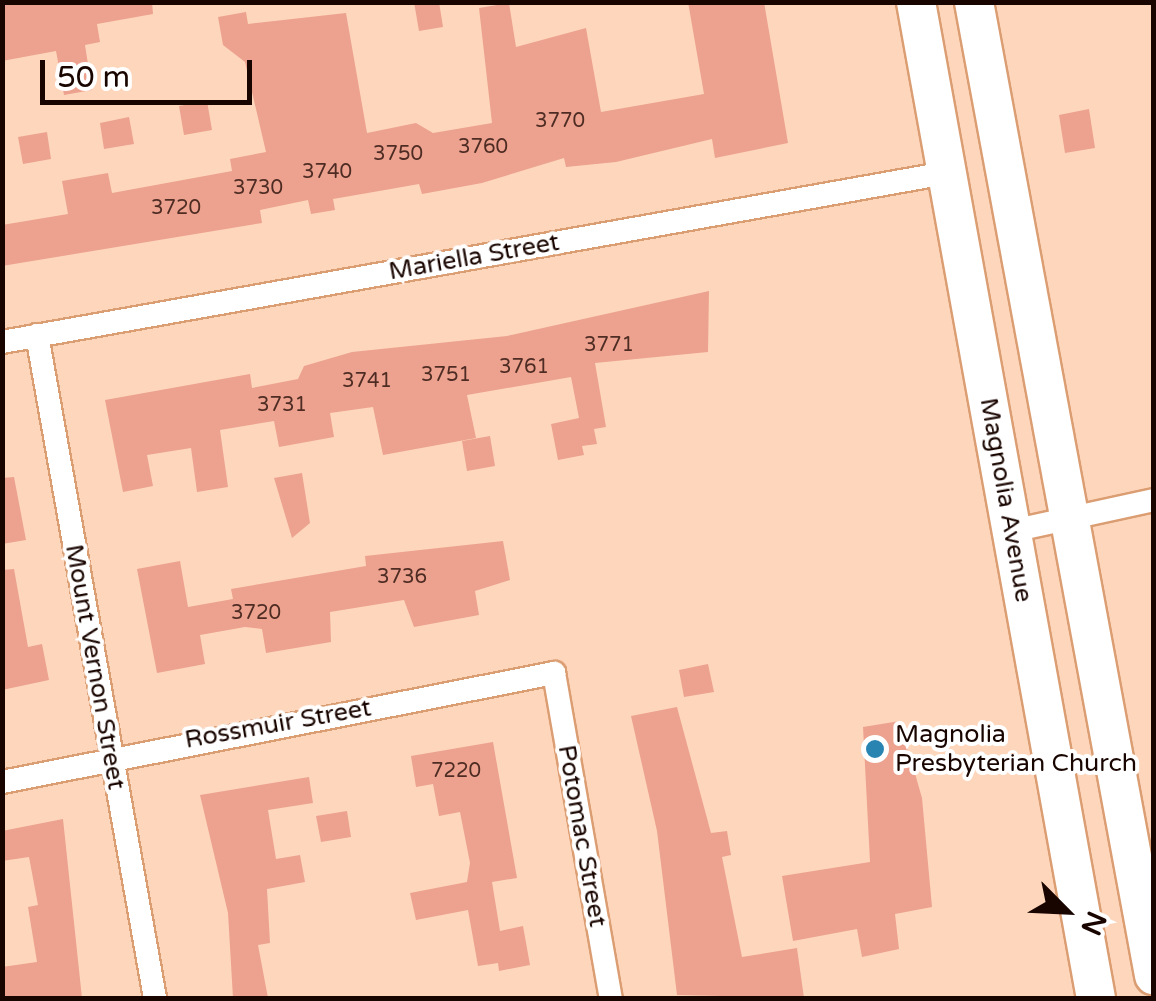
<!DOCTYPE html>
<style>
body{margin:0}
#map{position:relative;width:1156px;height:1001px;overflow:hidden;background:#fed6bc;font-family:"Varela Round",sans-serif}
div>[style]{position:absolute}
.building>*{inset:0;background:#eca28e}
.roads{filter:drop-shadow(2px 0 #db9d72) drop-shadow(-2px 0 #db9d72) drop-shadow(0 2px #db9d72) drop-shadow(0 -2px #db9d72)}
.minor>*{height:22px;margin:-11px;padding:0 11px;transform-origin:11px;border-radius:11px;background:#fff}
.primary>*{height:38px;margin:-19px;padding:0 19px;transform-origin:19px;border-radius:19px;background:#fff}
.dots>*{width:28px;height:28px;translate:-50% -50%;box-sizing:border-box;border:5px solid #fff;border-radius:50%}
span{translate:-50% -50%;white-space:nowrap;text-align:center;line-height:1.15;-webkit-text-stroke:8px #fff;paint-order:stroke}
.number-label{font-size:20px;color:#4e2c24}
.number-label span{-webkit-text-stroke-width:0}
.street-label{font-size:25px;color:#190500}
.poi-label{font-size:25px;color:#190500}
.left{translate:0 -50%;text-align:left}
.frame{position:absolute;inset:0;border:5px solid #190500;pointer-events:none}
.north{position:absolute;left:1016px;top:861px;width:100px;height:100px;-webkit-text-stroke:8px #fff;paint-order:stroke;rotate:114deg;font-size:28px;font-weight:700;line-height:40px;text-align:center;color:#190500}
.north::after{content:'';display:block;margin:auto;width:35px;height:45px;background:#190500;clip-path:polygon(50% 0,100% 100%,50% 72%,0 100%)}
.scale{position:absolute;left:40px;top:60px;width:212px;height:45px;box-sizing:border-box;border:5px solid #190500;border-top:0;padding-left:12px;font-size:30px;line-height:35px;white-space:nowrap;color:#190500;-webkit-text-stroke:8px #fff;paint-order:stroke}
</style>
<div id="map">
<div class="building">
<div style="clip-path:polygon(2px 2px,152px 2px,153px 14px,97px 24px,100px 42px,85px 45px,92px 90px,64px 95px,56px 51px,2px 61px)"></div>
<div style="clip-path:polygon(414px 2px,439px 2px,443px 27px,419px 31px)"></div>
<div style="clip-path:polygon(688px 2px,764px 2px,788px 143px,715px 158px,712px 139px,616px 162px,566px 167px,564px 158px,482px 183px,422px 194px,419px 184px,385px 190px,333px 199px,335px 210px,311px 214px,308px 200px,260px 210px,262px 223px,2px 266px,2px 225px,68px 214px,62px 181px,108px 173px,112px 193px,232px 171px,230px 159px,266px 152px,245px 62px,223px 45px,218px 17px,246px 12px,248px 24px,346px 13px,367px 133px,416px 123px,433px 133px,492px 123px,479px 8px,509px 3px,516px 47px,586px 28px,601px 112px,704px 94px)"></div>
<div style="clip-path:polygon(207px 101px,212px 130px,184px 135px,179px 106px)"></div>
<div style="clip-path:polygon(1089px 109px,1095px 148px,1065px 153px,1059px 115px)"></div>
<div style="clip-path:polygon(129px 117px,134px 144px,104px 149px,100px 123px)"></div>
<div style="clip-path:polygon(47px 132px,51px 159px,23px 164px,18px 137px)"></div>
<div style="clip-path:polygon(709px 291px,708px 352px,595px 363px,606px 427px,594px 429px,597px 444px,582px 446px,584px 455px,558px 460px,551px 424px,579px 418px,571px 377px,467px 395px,476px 438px,383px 455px,373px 407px,330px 413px,334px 437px,279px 447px,274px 421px,220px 430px,228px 487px,197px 492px,191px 448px,147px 455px,153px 486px,123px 492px,105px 400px,250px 374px,252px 388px,298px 379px,304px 366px,352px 352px,507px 336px)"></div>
<div style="clip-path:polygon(490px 436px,495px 466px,467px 471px,462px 441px)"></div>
<div style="clip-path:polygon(302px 473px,310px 523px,292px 538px,274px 478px)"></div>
<div style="clip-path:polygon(14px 477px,26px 540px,2px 544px,2px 478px)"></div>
<div style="clip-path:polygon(503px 541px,510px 580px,475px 591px,479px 615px,414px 627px,404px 600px,330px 612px,331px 642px,266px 653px,262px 629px,245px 627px,200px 635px,205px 664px,157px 673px,137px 569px,180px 561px,188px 607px,233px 599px,231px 589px,366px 566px,365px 556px)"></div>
<div style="clip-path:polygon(14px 569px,28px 647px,42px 644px,49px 680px,2px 690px,2px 570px)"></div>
<div style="clip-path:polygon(708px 664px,714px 692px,684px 697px,679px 670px)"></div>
<div style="clip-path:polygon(677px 707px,711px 833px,727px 831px,731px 855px,722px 857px,742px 957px,797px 948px,804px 998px,677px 995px,657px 831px,631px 716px)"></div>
<div style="clip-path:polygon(900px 721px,922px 798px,932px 907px,895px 914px,899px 949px,862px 957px,857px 929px,793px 941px,782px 876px,870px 862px,863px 727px)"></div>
<div style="clip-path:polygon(493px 742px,517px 878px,492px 882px,500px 931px,523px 926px,530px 965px,499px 971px,498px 963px,478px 966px,468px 910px,416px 920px,410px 893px,467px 882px,470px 863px,460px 812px,439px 816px,433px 784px,416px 787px,411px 756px)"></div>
<div style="clip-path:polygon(309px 777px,313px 803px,268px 810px,276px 859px,300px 855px,305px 882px,267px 889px,270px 943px,258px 945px,268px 998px,233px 998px,228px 913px,200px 795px)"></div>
<div style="clip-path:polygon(347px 811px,351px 837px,321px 842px,316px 816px)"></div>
<div style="clip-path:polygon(63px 819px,82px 998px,2px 996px,2px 967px,37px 962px,28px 907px,38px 905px,29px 857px,2px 861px,2px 831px)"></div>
</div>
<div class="roads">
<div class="minor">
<div style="left:37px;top:335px;width:673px;rotate:79.91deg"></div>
<div style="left:2px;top:342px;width:959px;rotate:-10.15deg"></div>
<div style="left:1012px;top:531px;width:145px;rotate:-12.3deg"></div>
<div style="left:2px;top:782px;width:563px;rotate:-11.17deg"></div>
<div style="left:554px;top:673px;width:330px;rotate:80.1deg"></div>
</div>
<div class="primary">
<div style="left:916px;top:2px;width:1012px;rotate:79.76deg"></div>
<div style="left:974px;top:2px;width:990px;rotate:79.52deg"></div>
</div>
</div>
<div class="dots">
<div style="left:875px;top:749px;background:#2a84b2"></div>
</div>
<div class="number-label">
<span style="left:560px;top:121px">3770</span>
<span style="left:483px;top:147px">3760</span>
<span style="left:398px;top:154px">3750</span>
<span style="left:327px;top:172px">3740</span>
<span style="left:258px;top:188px">3730</span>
<span style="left:176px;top:208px">3720</span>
<span style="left:609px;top:345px">3771</span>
<span style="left:524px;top:367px">3761</span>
<span style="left:446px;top:375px">3751</span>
<span style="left:367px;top:381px">3741</span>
<span style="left:282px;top:405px">3731</span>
<span style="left:402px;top:577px">3736</span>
<span style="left:256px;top:613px">3720</span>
<span style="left:456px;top:771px">7220</span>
</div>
<div class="street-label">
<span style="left:474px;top:257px;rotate:-10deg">Mariella Street</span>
<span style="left:1006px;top:500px;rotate:80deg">Magnolia Avenue</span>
<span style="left:95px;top:667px;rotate:80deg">Mount Vernon Street</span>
<span style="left:278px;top:724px;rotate:-10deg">Rossmuir Street</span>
<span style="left:582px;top:836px;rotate:80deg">Potomac Street</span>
</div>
<div class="poi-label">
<span class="left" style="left:895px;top:749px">Magnolia<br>Presbyterian Church</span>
</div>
<div class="frame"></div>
<div class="north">N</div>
<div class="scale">50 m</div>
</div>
